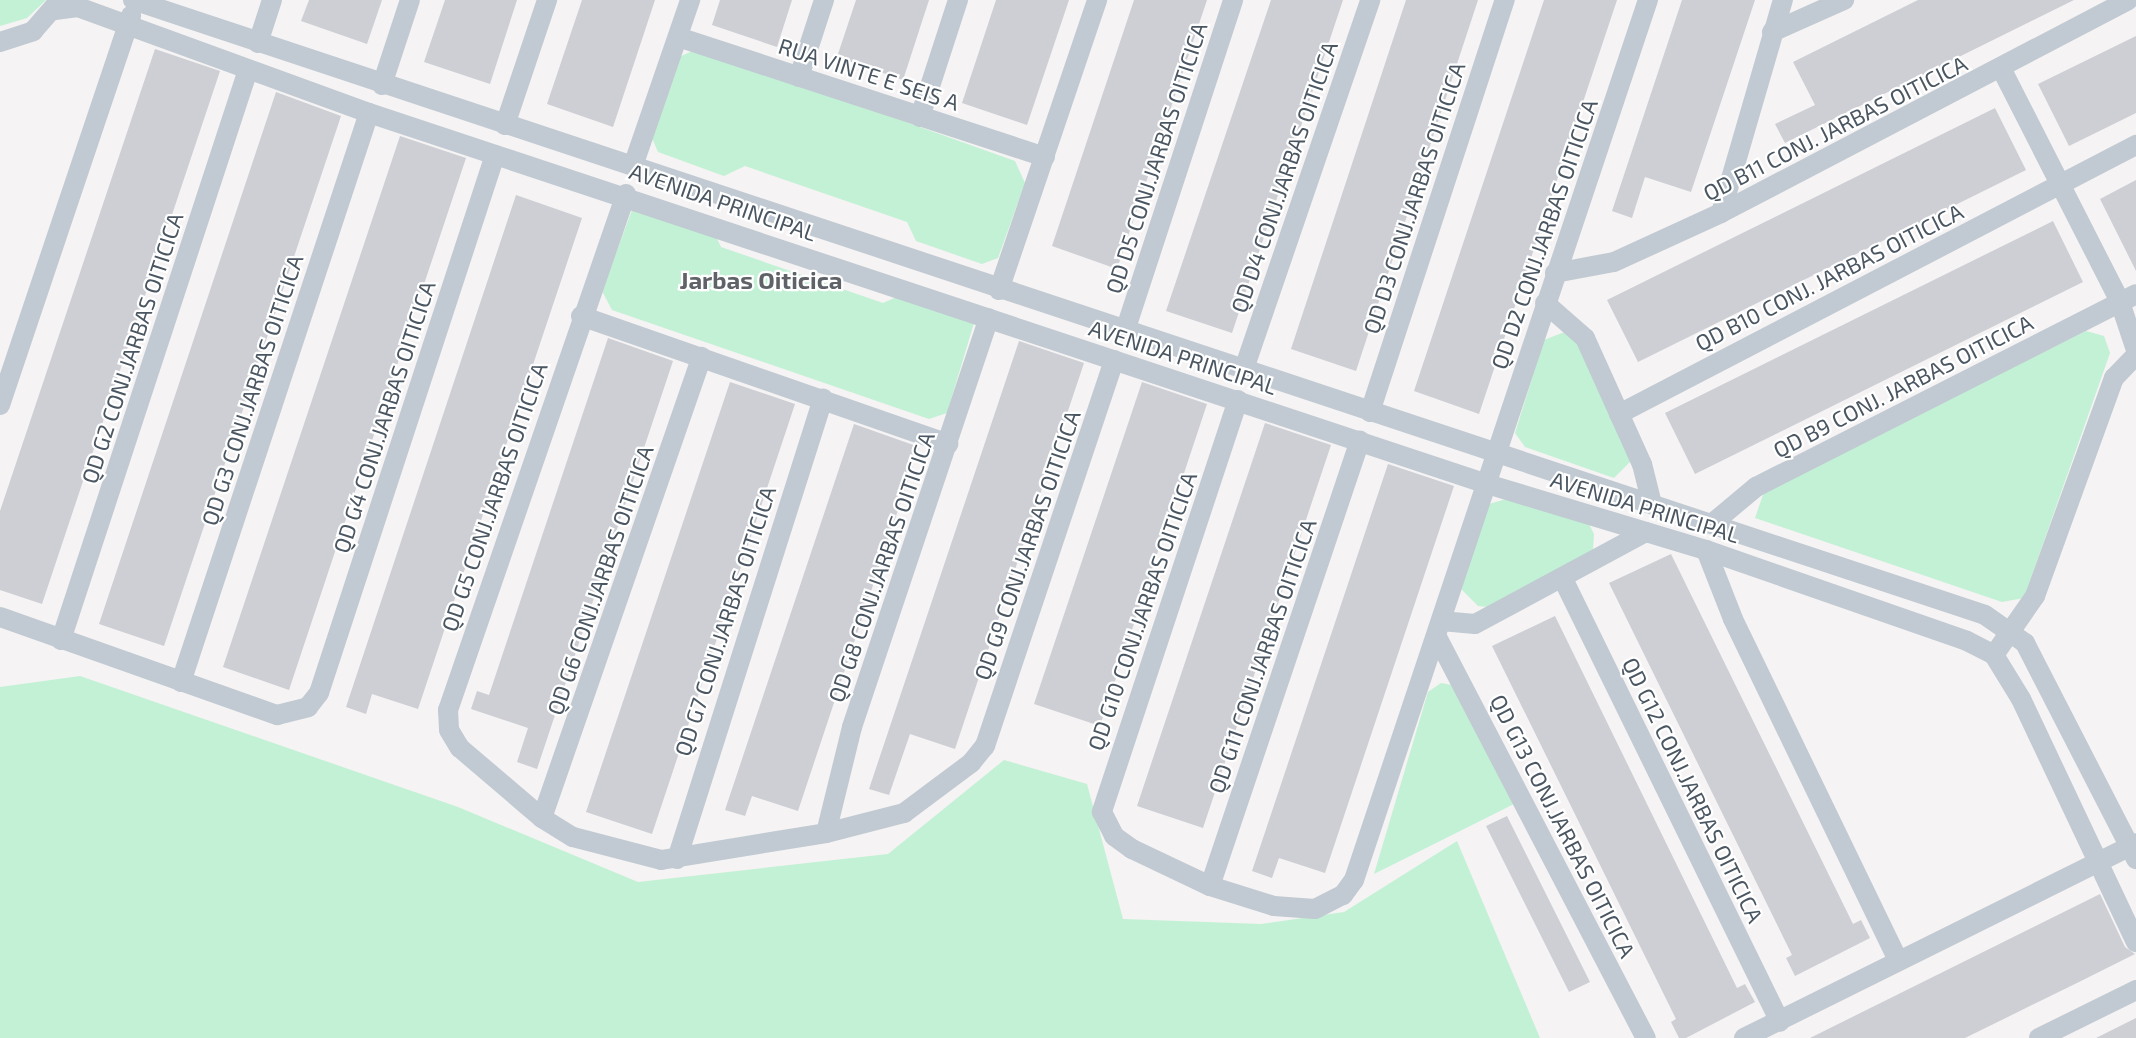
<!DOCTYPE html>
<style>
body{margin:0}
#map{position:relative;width:2136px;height:1038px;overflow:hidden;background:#f5f3f3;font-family:"Exo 2",sans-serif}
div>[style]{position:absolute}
.green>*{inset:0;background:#c3f1d5}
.building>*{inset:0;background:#cdcfd5}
.minor>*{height:20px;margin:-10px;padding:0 10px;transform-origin:10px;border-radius:10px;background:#c1cad2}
span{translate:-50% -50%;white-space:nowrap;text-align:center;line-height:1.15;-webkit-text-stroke:4.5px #fff;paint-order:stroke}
.street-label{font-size:22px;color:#4a5661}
.neighbourhood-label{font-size:24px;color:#5f6368;font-weight:700}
</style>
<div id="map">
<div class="green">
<div style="clip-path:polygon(0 0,46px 0,27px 18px,0 26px)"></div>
<div style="clip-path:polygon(699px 48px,1015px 161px,1025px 183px,998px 258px,982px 264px,916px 241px,907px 222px,745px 166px,724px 176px,658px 152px,652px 138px,679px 57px)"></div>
<div style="clip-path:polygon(632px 210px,711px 226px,721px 247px,883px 303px,901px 295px,974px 323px,947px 413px,929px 419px,612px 310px,602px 291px)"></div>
<div style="clip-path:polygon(1567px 331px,1574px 333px,1633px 459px,1614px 478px,1525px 447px,1515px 433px,1544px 340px)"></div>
<div style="clip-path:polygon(2086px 331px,2104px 336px,2110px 353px,2024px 598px,2002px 602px,1755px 518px,1765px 489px)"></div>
<div style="clip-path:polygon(1506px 499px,1587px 520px,1594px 534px,1593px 550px,1488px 607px,1478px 606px,1459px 587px,1489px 504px)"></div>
<div style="clip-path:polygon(80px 676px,458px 807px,638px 882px,888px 854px,1004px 760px,1087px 784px,1123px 919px,1261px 924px,1344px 912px,1457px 841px,1540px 1038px,0 1038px,0 687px)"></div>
<div style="clip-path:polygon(1441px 683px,1452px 685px,1514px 804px,1374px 874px,1428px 692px)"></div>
</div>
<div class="building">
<div style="clip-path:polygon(309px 0,382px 0,367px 44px,301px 21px)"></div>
<div style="clip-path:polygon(445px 0,517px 0,490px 84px,424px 62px)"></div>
<div style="clip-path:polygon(582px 0,655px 0,613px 127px,547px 104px)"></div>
<div style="clip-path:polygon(720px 0,792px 0,777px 47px,712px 25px)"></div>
<div style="clip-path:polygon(856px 0,929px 0,903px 80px,837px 57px)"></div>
<div style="clip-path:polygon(996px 0,1069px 0,1027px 125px,962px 103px)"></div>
<div style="clip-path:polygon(1134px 0,1207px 0,1117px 269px,1052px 246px)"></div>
<div style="clip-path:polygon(1271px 0,1343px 0,1232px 333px,1166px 311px)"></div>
<div style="clip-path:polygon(1406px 0,1478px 0,1356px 371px,1291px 349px)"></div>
<div style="clip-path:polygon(1544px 0,1617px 0,1479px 414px,1414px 391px)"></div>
<div style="clip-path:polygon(1682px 0,1755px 0,1691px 192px,1645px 177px,1632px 218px,1612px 211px)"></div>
<div style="clip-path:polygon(1918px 0,2074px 0,1785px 143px,1775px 124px,1815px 105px,1793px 62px)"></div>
<div style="clip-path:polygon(2136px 36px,2136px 113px,2069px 146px,2038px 84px)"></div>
<div style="clip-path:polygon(155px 49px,220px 71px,42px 604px,0 590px,0 511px)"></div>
<div style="clip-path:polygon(276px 92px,341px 116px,164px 646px,99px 624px)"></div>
<div style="clip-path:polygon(1995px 108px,2026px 170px,1638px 362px,1607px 300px)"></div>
<div style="clip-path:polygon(400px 136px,466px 158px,289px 690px,223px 667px)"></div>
<div style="clip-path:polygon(2136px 180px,2136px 271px,2100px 199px)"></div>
<div style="clip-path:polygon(516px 195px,582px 218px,418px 709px,372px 694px,366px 714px,346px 707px)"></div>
<div style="clip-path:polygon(2053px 221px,2083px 282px,1695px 474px,1665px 413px)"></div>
<div style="clip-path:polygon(608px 338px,673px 361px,537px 769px,517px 762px,528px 728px,471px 709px,477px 691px,489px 695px)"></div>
<div style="clip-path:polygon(1019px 341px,1084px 363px,955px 749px,910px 734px,889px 795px,869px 789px)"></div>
<div style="clip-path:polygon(730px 382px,795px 404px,652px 834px,586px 812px)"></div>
<div style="clip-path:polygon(1142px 382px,1207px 404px,1100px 726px,1034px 704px)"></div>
<div style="clip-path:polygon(1265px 423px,1331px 445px,1203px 828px,1137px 806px)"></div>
<div style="clip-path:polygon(854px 424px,919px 447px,798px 811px,752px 796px,745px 816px,725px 810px)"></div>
<div style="clip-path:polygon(1388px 464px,1454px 486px,1325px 873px,1279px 858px,1272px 878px,1252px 871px)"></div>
<div style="clip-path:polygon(1671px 554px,1853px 924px,1861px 920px,1870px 938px,1795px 976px,1786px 958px,1792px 955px,1609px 583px)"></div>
<div style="clip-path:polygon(1555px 616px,1737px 988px,1745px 984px,1755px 1002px,1686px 1038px,1679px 1038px,1671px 1022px,1676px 1019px,1492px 646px)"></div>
<div style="clip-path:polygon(1507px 816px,1590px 982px,1569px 992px,1486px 826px)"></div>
<div style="clip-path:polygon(2100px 894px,2125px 947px,2135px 954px,2079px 982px,1965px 1038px,1810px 1038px)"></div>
<div style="clip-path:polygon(2136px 1018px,2136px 1038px,2096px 1038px)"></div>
</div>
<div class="minor">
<div style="left:133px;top:0;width:1951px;rotate:18.37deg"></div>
<div style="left:1985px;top:615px;width:49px;rotate:35deg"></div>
<div style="left:2025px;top:643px;width:243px;rotate:62.8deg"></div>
<div style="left:55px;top:10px;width:23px;rotate:-7deg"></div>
<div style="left:78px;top:7px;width:310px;rotate:20deg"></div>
<div style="left:369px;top:113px;width:1178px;rotate:18.36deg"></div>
<div style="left:1487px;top:484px;width:229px;rotate:16.8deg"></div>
<div style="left:1706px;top:550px;width:276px;rotate:19.2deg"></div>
<div style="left:1967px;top:641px;width:30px;rotate:27deg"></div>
<div style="left:1994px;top:655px;width:52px;rotate:58.5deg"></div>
<div style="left:2021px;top:699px;width:269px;rotate:64.7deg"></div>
<div style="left:1772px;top:32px;width:79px;rotate:-24deg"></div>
<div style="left:678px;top:37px;width:386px;rotate:18.1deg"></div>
<div style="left:0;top:42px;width:35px;rotate:-18deg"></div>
<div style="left:33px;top:31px;width:41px;rotate:-48.9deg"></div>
<div style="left:258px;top:43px;width:45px;rotate:-72deg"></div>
<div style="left:2002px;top:70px;width:260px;rotate:63deg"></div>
<div style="left:2120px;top:302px;width:51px;rotate:71.6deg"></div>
<div style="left:799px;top:77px;width:81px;rotate:-72deg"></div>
<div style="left:382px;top:85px;width:89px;rotate:-71.8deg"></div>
<div style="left:920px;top:117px;width:123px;rotate:-72deg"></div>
<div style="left:505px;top:125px;width:132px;rotate:-71.4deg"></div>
<div style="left:633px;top:166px;width:176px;rotate:-71deg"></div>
<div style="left:626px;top:194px;width:546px;rotate:109.03deg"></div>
<div style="left:448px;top:710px;width:20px;rotate:87deg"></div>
<div style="left:449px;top:730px;width:21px;rotate:59deg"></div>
<div style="left:460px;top:748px;width:108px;rotate:40.5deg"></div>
<div style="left:542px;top:818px;width:36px;rotate:32deg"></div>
<div style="left:573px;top:837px;width:91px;rotate:14.6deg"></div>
<div style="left:661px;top:860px;width:167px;rotate:-9.3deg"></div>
<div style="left:826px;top:833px;width:81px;rotate:-14.4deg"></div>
<div style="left:904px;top:813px;width:84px;rotate:-36.7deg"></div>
<div style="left:971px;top:763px;width:22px;rotate:-51deg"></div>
<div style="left:985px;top:746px;width:407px;rotate:-71.5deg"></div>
<div style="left:1721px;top:213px;width:222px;rotate:-73.8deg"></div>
<div style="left:1555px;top:273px;width:60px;rotate:-10.6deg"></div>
<div style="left:1614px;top:262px;width:118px;rotate:-24.6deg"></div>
<div style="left:1721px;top:213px;width:459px;rotate:-27.6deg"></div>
<div style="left:999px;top:290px;width:306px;rotate:-71.3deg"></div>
<div style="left:1545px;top:303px;width:53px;rotate:41.2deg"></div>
<div style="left:1585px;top:338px;width:138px;rotate:65.7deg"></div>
<div style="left:1642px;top:464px;width:41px;rotate:76deg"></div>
<div style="left:581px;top:316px;width:389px;rotate:19.2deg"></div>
<div style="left:1125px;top:331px;width:348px;rotate:-71.9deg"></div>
<div style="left:1244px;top:369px;width:390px;rotate:-71.1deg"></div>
<div style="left:1238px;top:400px;width:434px;rotate:108.3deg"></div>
<div style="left:1102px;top:812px;width:27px;rotate:63deg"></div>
<div style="left:1114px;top:836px;width:22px;rotate:36deg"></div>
<div style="left:1132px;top:849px;width:86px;rotate:25.4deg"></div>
<div style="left:1210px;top:886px;width:67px;rotate:17.4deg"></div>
<div style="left:1274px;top:906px;width:41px;rotate:4.2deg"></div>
<div style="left:1315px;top:909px;width:31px;rotate:-27deg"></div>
<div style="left:1343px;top:895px;width:19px;rotate:-54deg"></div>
<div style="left:1354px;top:880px;width:928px;rotate:-71.53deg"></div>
<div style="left:0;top:405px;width:411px;rotate:-71.4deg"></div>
<div style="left:1370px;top:412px;width:434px;rotate:-71.9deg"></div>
<div style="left:1619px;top:414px;width:583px;rotate:-27.49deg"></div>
<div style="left:1714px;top:522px;width:55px;rotate:-39.8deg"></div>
<div style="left:1756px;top:487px;width:426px;rotate:-26.9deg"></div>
<div style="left:1706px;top:550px;width:74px;rotate:68.6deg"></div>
<div style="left:1733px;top:619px;width:379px;rotate:64.2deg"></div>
<div style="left:1563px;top:579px;width:493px;rotate:63.9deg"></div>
<div style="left:0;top:617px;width:294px;rotate:19.5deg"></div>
<div style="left:277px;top:715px;width:32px;rotate:-14deg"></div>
<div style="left:308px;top:707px;width:18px;rotate:-52deg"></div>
<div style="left:319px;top:693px;width:566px;rotate:-71.89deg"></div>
<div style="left:1441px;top:621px;width:34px;rotate:5deg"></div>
<div style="left:1475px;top:624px;width:194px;rotate:-28.3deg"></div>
<div style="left:1437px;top:637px;width:452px;rotate:62.5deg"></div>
<div style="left:61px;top:640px;width:600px;rotate:-71.84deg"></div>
<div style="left:1994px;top:655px;width:72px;rotate:-55.2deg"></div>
<div style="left:2035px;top:596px;width:232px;rotate:-70.1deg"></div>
<div style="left:2114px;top:378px;width:32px;rotate:-46deg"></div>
<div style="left:181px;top:682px;width:599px;rotate:-71.72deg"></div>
<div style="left:542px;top:818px;width:488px;rotate:-70.9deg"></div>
<div style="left:826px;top:833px;width:109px;rotate:-76.2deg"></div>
<div style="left:852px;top:727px;width:431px;rotate:-71.5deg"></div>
<div style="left:677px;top:859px;width:483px;rotate:-72.4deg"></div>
<div style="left:1210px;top:886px;width:470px;rotate:-71.4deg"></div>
<div style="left:1744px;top:1038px;width:438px;rotate:-26.4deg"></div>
<div style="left:2039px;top:1038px;width:108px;rotate:-26.3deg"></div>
</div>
<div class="street-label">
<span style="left:869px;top:74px;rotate:18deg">RUA VINTE E SEIS A</span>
<span style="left:1835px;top:128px;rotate:-27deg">QD B11 CONJ. JARBAS OITICICA</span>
<span style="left:1156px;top:158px;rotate:-72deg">QD D5 CONJ.JARBAS OITICICA</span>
<span style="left:1284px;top:177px;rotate:-71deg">QD D4 CONJ.JARBAS OITICICA</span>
<span style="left:1414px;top:198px;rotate:-72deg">QD D3 CONJ.JARBAS OITICICA</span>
<span style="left:723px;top:202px;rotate:19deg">AVENIDA PRINCIPAL</span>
<span style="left:1544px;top:234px;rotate:-71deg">QD D2 CONJ.JARBAS OITICICA</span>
<span style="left:1829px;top:277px;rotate:-27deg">QD B10 CONJ. JARBAS OITICICA</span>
<span style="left:132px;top:348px;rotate:-72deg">QD G2 CONJ.JARBAS OITICICA</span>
<span style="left:1183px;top:357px;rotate:18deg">AVENIDA PRINCIPAL</span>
<span style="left:1903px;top:386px;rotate:-27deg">QD B9 CONJ. JARBAS OITICICA</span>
<span style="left:252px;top:390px;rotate:-72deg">QD G3 CONJ.JARBAS OITICICA</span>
<span style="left:384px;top:417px;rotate:-72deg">QD G4 CONJ.JARBAS OITICICA</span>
<span style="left:494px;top:497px;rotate:-71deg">QD G5 CONJ.JARBAS OITICICA</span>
<span style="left:1645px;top:507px;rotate:17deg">AVENIDA PRINCIPAL</span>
<span style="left:1027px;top:545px;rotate:-71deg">QD G9 CONJ.JARBAS OITICICA</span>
<span style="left:881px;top:567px;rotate:-71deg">QD G8 CONJ.JARBAS OITICICA</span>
<span style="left:600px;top:580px;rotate:-71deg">QD G6 CONJ.JARBAS OITICICA</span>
<span style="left:1142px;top:611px;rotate:-71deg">QD G10 CONJ.JARBAS OITICICA</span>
<span style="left:725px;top:621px;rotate:-72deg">QD G7 CONJ.JARBAS OITICICA</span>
<span style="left:1262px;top:656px;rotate:-71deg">QD G11 CONJ.JARBAS OITICICA</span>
<span style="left:1693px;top:790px;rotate:64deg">QD G12 CONJ.JARBAS OITICICA</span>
<span style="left:1563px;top:826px;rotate:63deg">QD G13 CONJ.JARBAS OITICICA</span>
</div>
<div class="neighbourhood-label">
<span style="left:761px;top:280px">Jarbas Oiticica</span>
</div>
</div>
